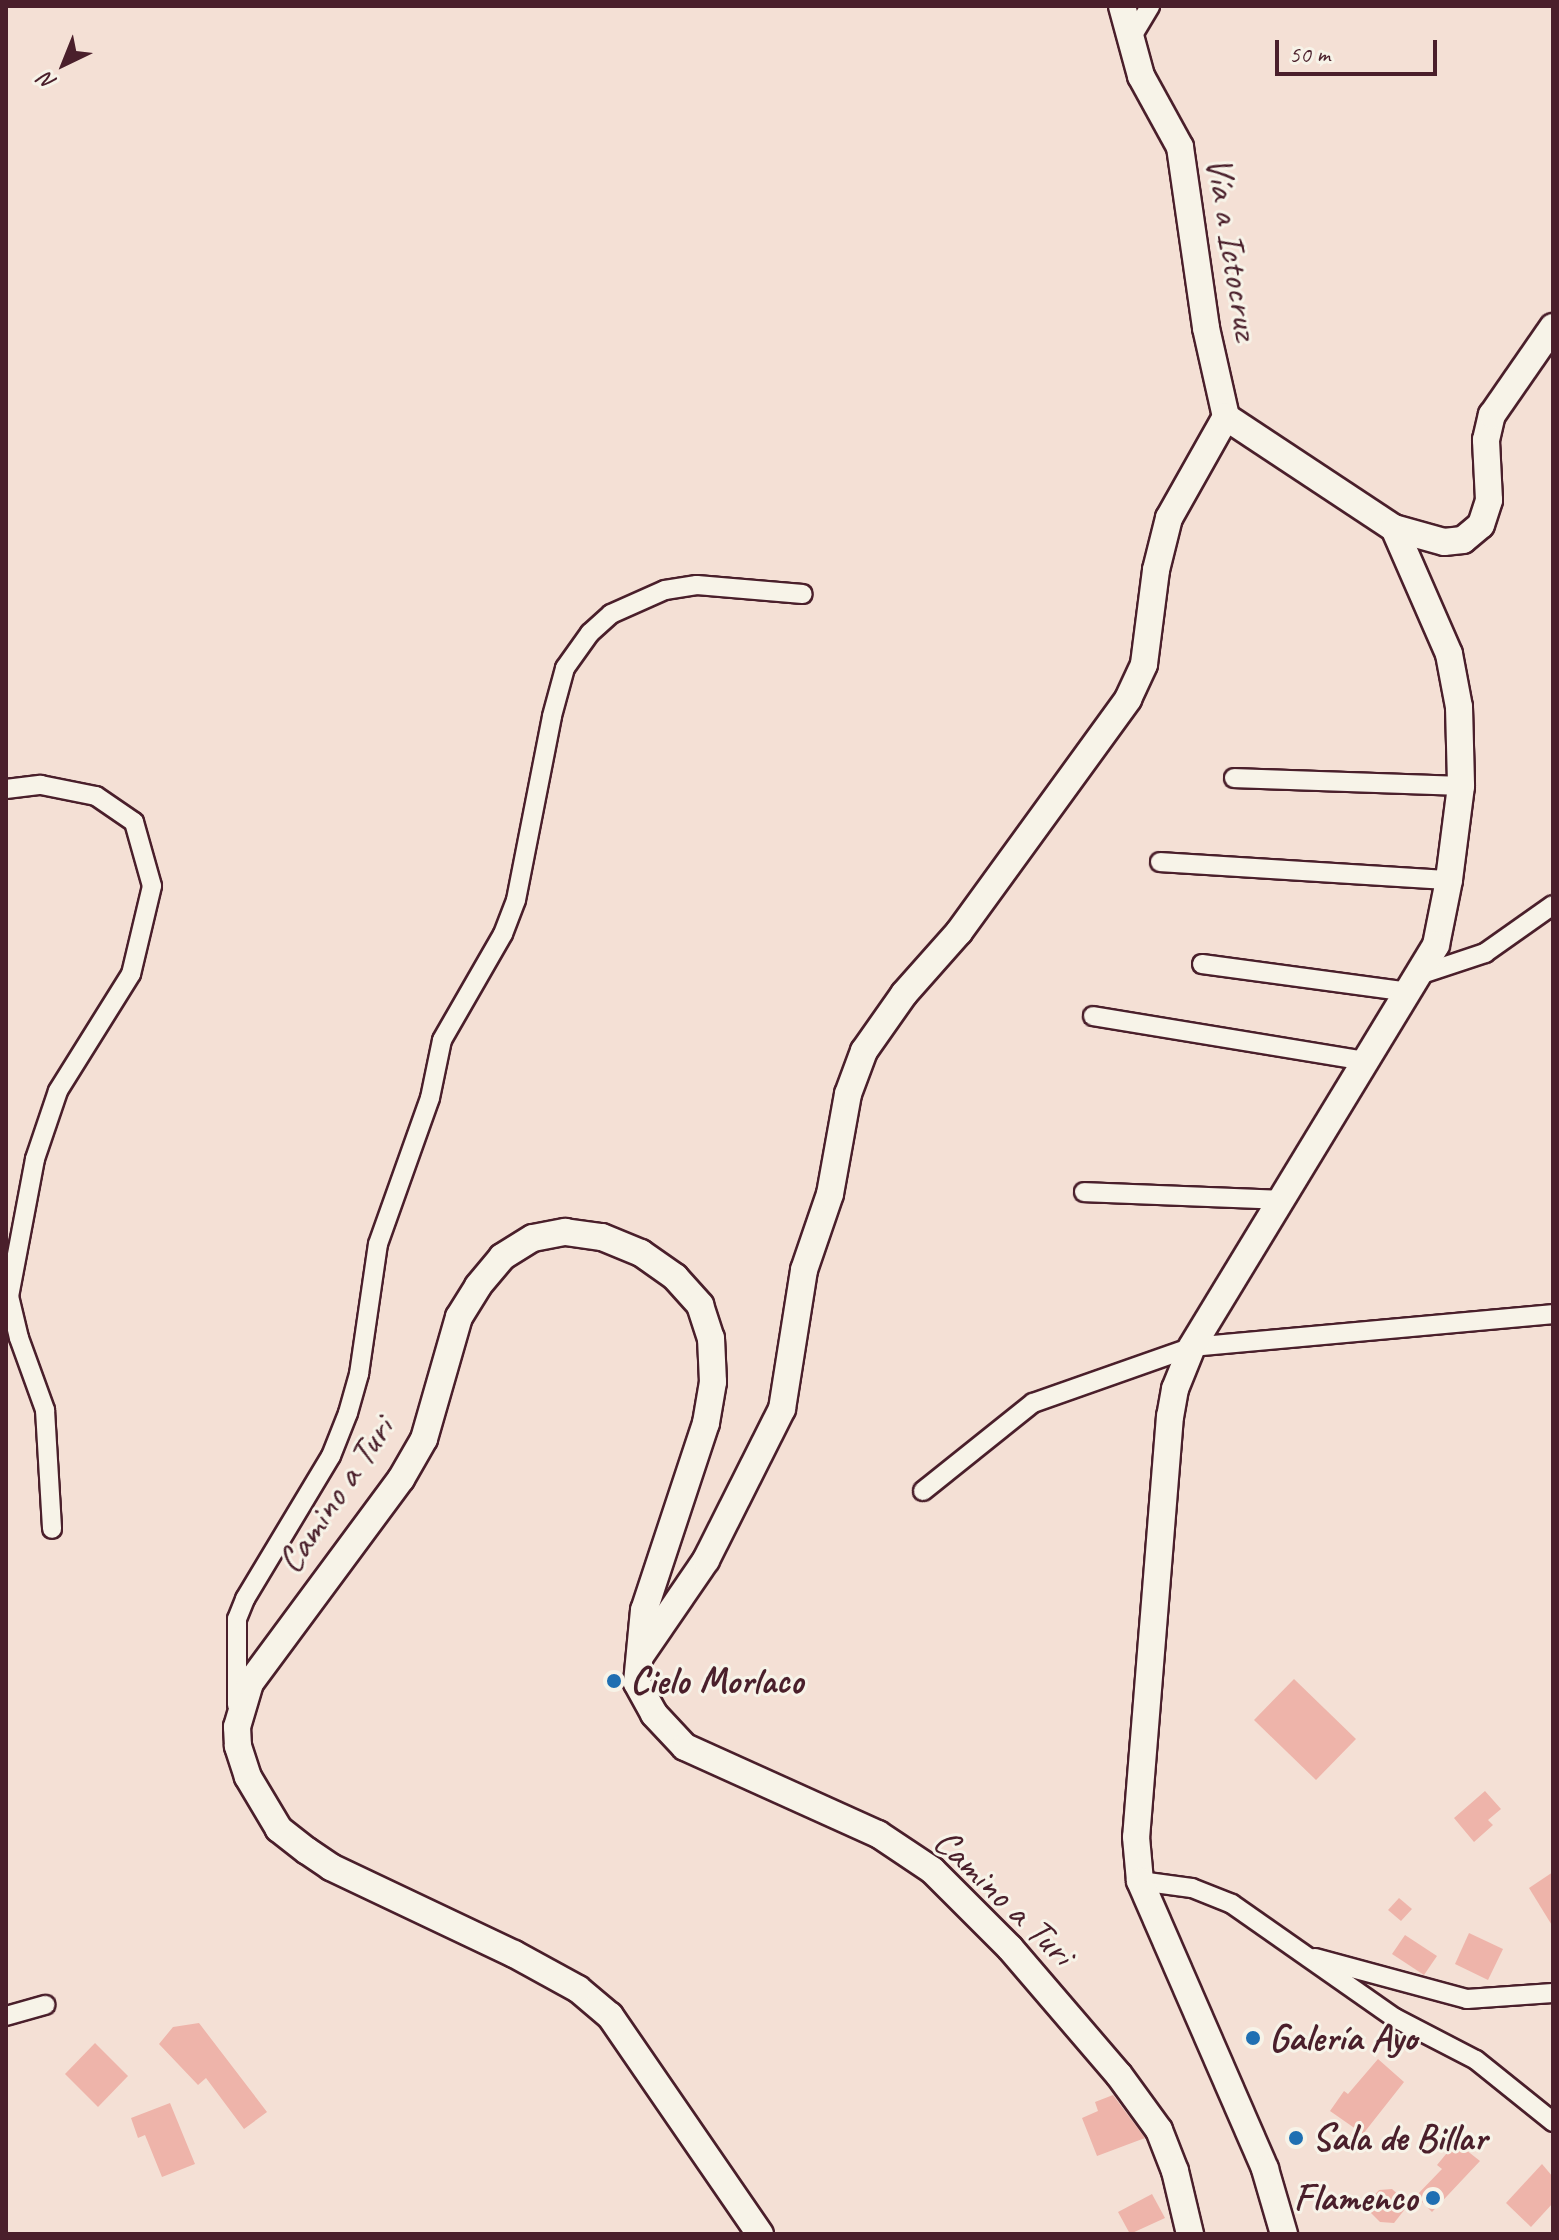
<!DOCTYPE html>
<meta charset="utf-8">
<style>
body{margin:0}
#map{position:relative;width:1559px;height:2240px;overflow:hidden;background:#f4e0d5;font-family:Caveat,sans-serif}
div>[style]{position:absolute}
.building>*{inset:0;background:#eeb4aa}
.roads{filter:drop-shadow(2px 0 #4a1f2b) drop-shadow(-2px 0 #4a1f2b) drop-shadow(0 2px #4a1f2b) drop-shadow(0 -2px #4a1f2b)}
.street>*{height:18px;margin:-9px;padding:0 9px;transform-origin:9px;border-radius:9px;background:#f7f3e8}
.secondary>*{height:26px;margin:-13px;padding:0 13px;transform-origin:13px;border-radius:13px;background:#f7f3e8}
.dots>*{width:22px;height:22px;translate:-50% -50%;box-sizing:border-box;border:4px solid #f7f3e8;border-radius:50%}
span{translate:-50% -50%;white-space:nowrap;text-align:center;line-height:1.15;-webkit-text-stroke:6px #f7f3e8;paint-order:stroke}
.street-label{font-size:38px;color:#4a1f2b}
.poi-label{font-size:38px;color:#4a1f2b;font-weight:700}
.left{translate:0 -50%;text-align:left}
.right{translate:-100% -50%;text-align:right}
.frame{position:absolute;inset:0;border:8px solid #4a1f2b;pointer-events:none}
.north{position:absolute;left:24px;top:24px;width:80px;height:80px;-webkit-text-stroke:6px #f7f3e8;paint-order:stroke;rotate:223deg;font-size:22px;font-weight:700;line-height:32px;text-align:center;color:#4a1f2b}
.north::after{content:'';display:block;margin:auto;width:28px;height:36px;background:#4a1f2b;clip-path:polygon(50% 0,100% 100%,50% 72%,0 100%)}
.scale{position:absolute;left:1275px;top:40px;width:162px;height:36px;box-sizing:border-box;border:4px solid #4a1f2b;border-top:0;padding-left:10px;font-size:24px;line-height:28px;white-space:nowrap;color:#4a1f2b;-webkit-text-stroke:6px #f7f3e8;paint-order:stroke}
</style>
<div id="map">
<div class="building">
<div style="clip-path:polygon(1294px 1679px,1356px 1739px,1316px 1780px,1254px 1720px)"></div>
<div style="clip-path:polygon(1485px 1791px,1501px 1809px,1488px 1820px,1493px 1825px,1474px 1842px,1454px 1818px)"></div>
<div style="clip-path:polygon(1553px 1872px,1553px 1927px,1529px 1888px)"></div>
<div style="clip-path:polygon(1399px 1898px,1412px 1909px,1401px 1921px,1388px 1910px)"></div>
<div style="clip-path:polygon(1469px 1933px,1503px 1949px,1488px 1980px,1455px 1964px)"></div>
<div style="clip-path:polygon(1405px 1935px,1437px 1956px,1424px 1975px,1392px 1954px)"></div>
<div style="clip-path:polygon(199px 2023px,267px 2112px,244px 2129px,206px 2078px,198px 2085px,159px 2044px,173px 2027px)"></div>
<div style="clip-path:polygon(95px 2043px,128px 2076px,98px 2107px,65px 2074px)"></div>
<div style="clip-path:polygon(1378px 2059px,1404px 2082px,1363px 2134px,1330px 2111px,1344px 2091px,1348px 2094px)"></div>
<div style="clip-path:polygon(1113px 2095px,1145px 2138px,1097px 2156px,1082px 2118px,1098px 2111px,1095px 2102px)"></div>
<div style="clip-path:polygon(170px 2103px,195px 2164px,162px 2177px,145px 2135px,138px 2138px,131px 2118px)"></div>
<div style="clip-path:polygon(1456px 2142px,1480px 2161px,1432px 2212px,1416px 2196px,1442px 2169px,1437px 2165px)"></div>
<div style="clip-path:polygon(1542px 2164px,1553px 2177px,1553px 2203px,1531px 2227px,1506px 2203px)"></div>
<div style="clip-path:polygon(1392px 2189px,1409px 2204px,1394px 2223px,1380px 2222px,1371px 2213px,1370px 2200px,1379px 2190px)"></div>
<div style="clip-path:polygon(1152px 2194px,1165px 2218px,1130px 2234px,1118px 2212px)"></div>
</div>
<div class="roads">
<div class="street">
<div style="left:1131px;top:38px;width:37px;rotate:-59deg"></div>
<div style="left:1234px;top:778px;width:227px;rotate:2deg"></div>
<div style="left:6px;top:789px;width:35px;rotate:-7deg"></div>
<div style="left:41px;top:785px;width:56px;rotate:11.3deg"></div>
<div style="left:96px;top:796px;width:46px;rotate:34.4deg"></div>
<div style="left:134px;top:822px;width:66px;rotate:74.3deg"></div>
<div style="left:152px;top:886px;width:90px;rotate:103.4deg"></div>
<div style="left:131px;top:974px;width:138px;rotate:122deg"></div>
<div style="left:58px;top:1091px;width:72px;rotate:108.7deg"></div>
<div style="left:35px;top:1159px;width:139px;rotate:100.7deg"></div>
<div style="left:9px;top:1296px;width:43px;rotate:76.6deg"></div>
<div style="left:19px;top:1338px;width:77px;rotate:70.1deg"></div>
<div style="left:45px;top:1410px;width:119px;rotate:86.6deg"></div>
<div style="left:1160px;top:862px;width:290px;rotate:3.6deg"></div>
<div style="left:1202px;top:964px;width:209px;rotate:7.7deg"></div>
<div style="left:1419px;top:975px;width:70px;rotate:-18.4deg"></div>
<div style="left:1485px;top:953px;width:83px;rotate:-35.2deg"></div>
<div style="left:1093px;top:1016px;width:277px;rotate:9.4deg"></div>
<div style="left:1084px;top:1192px;width:198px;rotate:2.3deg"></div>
<div style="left:923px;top:1491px;width:141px;rotate:-38.7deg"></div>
<div style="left:1033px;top:1403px;width:169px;rotate:-19.4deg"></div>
<div style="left:1192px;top:1347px;width:363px;rotate:-5.2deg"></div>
<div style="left:237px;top:1705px;width:86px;rotate:-90deg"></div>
<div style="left:237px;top:1619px;width:22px;rotate:-68deg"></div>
<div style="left:245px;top:1599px;width:167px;rotate:-59deg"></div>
<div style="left:331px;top:1456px;width:46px;rotate:-68.4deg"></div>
<div style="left:348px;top:1413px;width:41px;rotate:-74.2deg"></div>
<div style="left:359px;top:1374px;width:131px;rotate:-81.7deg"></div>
<div style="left:378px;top:1244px;width:155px;rotate:-70.4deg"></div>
<div style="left:430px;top:1098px;width:59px;rotate:-78.3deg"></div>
<div style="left:442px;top:1040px;width:122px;rotate:-60.1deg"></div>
<div style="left:503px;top:934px;width:36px;rotate:-69deg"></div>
<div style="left:516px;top:900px;width:187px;rotate:-78.9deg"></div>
<div style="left:552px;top:716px;width:50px;rotate:-74.8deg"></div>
<div style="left:565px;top:668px;width:43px;rotate:-54.5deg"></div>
<div style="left:590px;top:633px;width:28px;rotate:-42deg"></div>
<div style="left:611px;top:614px;width:59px;rotate:-24deg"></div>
<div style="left:665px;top:590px;width:32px;rotate:-9deg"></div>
<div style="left:697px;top:585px;width:106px;rotate:4.9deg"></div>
<div style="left:1140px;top:1881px;width:52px;rotate:7.7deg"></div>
<div style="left:1192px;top:1888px;width:43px;rotate:21.8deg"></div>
<div style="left:1232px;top:1904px;width:199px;rotate:35deg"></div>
<div style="left:1395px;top:2018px;width:91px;rotate:27.4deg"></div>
<div style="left:1476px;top:2060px;width:99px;rotate:38.8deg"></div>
<div style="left:1315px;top:1958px;width:157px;rotate:15.1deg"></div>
<div style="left:1467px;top:1999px;width:86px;rotate:-4deg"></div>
<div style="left:6px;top:2016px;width:41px;rotate:-15.8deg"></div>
</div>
<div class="secondary">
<div style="left:1122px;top:6px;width:73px;rotate:74.8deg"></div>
<div style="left:1141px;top:76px;width:81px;rotate:61.2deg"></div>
<div style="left:1180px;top:147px;width:183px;rotate:81.8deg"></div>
<div style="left:1206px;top:328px;width:91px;rotate:77.3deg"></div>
<div style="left:1226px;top:417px;width:201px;rotate:33.5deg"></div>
<div style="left:1394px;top:528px;width:137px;rotate:66.4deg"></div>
<div style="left:1449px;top:654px;width:54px;rotate:79.3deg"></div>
<div style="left:1459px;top:707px;width:79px;rotate:88.5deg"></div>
<div style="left:1461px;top:786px;width:95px;rotate:97.3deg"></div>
<div style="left:1449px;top:880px;width:66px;rotate:101.3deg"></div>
<div style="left:1436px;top:945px;width:470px;rotate:121.3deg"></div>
<div style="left:1192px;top:1347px;width:45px;rotate:112deg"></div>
<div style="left:1175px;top:1389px;width:27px;rotate:100deg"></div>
<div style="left:1170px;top:1416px;width:422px;rotate:94.6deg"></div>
<div style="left:1136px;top:1837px;width:44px;rotate:84.8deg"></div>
<div style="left:1140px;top:1881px;width:314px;rotate:66.5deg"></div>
<div style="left:1265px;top:2169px;width:68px;rotate:73.7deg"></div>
<div style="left:1394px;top:528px;width:52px;rotate:15.6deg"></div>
<div style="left:1444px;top:542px;width:19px;rotate:-6deg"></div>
<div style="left:1463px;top:540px;width:23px;rotate:-40deg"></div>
<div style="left:1481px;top:525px;width:26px;rotate:-72deg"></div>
<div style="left:1489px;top:500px;width:60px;rotate:-92.9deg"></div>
<div style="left:1486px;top:440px;width:26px;rotate:-77deg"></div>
<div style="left:1492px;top:415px;width:107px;rotate:-55.3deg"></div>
<div style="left:641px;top:1655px;width:115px;rotate:-55.6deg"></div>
<div style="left:706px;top:1560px;width:169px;rotate:-63.3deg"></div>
<div style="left:782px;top:1409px;width:141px;rotate:-81deg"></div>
<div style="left:804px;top:1270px;width:80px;rotate:-71.1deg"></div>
<div style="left:830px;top:1194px;width:102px;rotate:-79.8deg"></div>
<div style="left:848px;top:1094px;width:46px;rotate:-69.6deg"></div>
<div style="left:864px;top:1051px;width:70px;rotate:-54.9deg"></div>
<div style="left:904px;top:994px;width:83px;rotate:-48.4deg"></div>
<div style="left:959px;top:932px;width:288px;rotate:-54deg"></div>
<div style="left:1128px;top:699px;width:38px;rotate:-65deg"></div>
<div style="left:1144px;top:664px;width:95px;rotate:-82.7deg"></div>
<div style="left:1156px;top:570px;width:54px;rotate:-76deg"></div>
<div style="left:1169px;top:518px;width:116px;rotate:-60.6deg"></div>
<div style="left:760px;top:2234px;width:265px;rotate:-124.5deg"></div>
<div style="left:610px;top:2016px;width:42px;rotate:-139.8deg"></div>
<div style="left:578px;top:1989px;width:73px;rotate:-151.3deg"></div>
<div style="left:514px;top:1954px;width:203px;rotate:-154.6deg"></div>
<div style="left:331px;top:1867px;width:29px;rotate:-146deg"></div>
<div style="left:307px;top:1851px;width:36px;rotate:-142deg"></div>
<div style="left:279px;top:1829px;width:61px;rotate:-120.8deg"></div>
<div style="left:248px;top:1777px;width:33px;rotate:-108deg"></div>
<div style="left:238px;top:1746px;width:19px;rotate:-93deg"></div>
<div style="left:237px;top:1727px;width:46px;rotate:-73.5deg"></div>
<div style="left:250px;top:1683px;width:254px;rotate:-53.5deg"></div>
<div style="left:401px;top:1479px;width:46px;rotate:-60.1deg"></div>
<div style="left:424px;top:1439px;width:127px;rotate:-74deg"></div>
<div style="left:459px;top:1317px;width:36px;rotate:-58deg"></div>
<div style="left:478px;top:1286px;width:38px;rotate:-50deg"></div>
<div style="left:502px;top:1257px;width:36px;rotate:-32deg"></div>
<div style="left:533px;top:1238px;width:33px;rotate:-11deg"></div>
<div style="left:565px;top:1232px;width:37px;rotate:8deg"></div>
<div style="left:602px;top:1237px;width:42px;rotate:22.3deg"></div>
<div style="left:641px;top:1253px;width:42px;rotate:35.2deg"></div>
<div style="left:675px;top:1277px;width:38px;rotate:48deg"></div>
<div style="left:700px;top:1305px;width:35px;rotate:72deg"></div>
<div style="left:711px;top:1338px;width:44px;rotate:87.4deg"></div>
<div style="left:713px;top:1382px;width:42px;rotate:99.7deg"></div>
<div style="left:706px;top:1423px;width:197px;rotate:108.3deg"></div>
<div style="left:644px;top:1610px;width:73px;rotate:95.5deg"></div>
<div style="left:637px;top:1683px;width:35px;rotate:61deg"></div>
<div style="left:654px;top:1714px;width:45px;rotate:46.8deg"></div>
<div style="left:685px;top:1747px;width:212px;rotate:24.3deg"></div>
<div style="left:878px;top:1834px;width:65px;rotate:33.7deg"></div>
<div style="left:932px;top:1870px;width:110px;rotate:45deg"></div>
<div style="left:1010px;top:1948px;width:167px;rotate:49.4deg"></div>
<div style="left:1119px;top:2075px;width:68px;rotate:54deg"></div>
<div style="left:1159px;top:2130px;width:44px;rotate:68.7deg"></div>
<div style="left:1175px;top:2171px;width:65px;rotate:76.6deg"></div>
</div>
</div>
<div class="dots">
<div style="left:614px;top:1681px;background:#1f6fb2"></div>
<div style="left:1253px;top:2038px;background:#1f6fb2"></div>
<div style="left:1296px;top:2138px;background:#1f6fb2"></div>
<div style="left:1433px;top:2198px;background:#1f6fb2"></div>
</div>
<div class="street-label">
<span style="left:1233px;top:248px;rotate:81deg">Vía a Ictocruz</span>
<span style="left:335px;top:1495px;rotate:-56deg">Camino a Turi</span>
<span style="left:1004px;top:1897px;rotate:44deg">Camino a Turi</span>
</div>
<div class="poi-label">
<span class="left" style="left:630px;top:1681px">Cielo Morlaco</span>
<span class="left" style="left:1269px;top:2038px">Galería Ayo</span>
<span class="left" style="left:1312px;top:2138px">Sala de Billar</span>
<span class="right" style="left:1417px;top:2198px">Flamenco</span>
</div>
<div class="frame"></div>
<div class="north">N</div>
<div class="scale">50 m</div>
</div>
